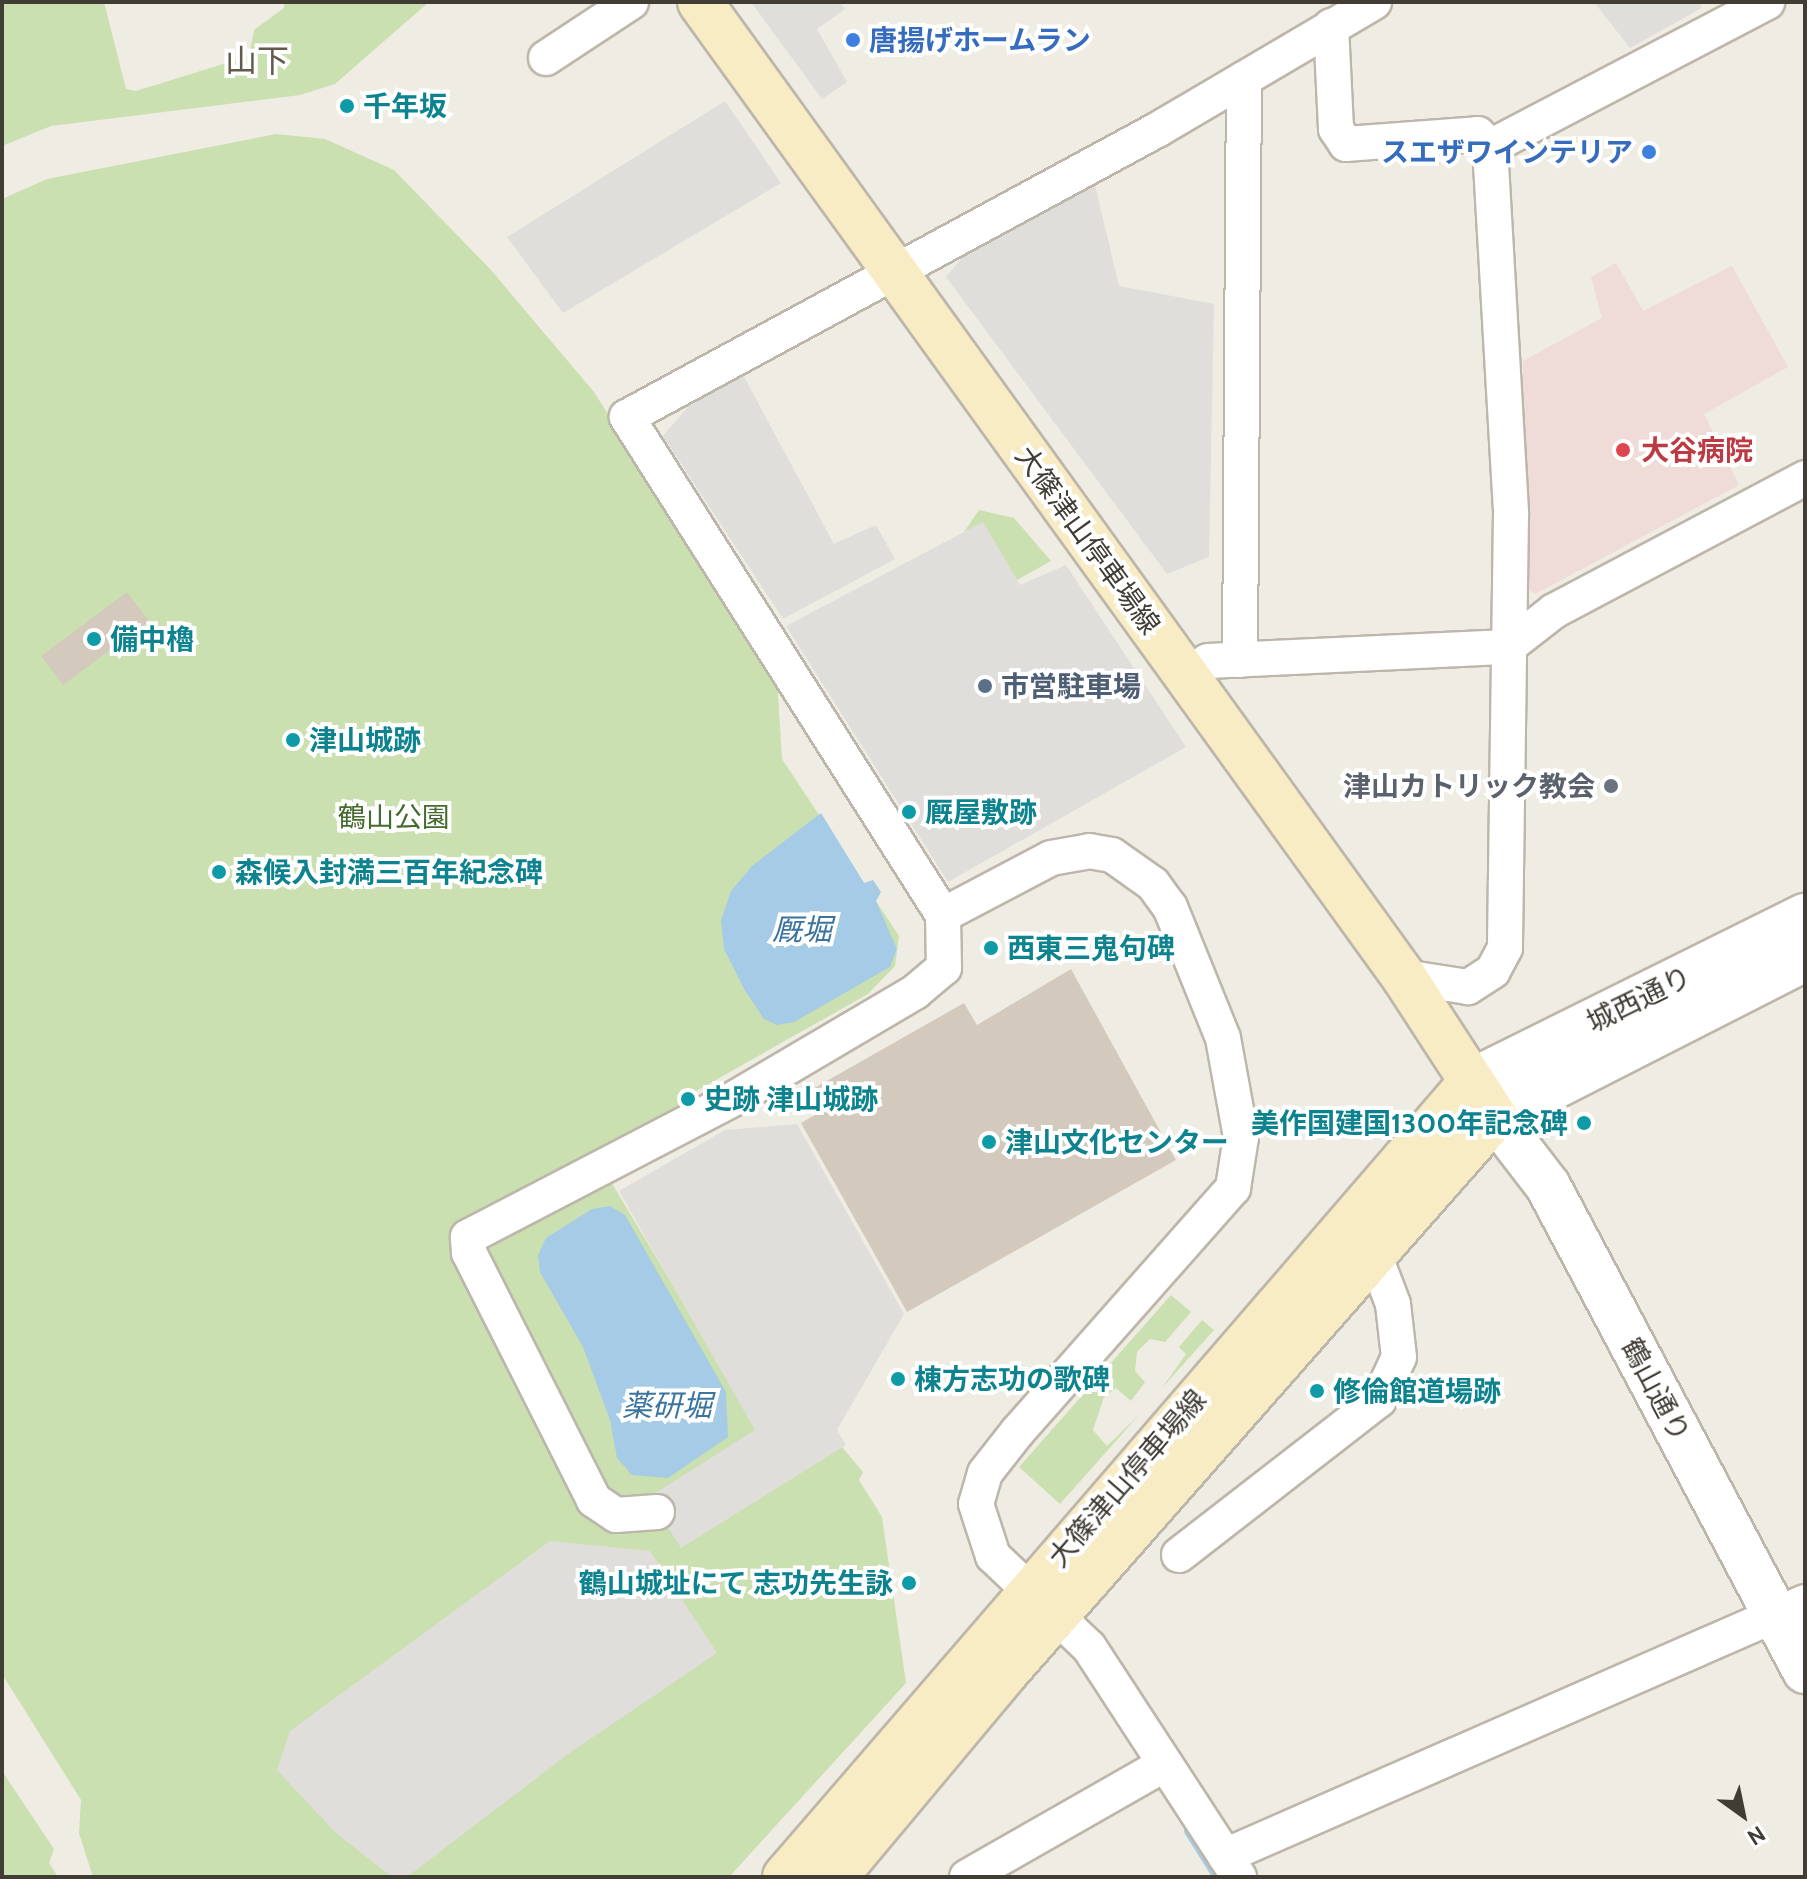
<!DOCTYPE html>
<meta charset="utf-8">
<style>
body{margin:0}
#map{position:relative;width:1807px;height:1879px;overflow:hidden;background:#efece3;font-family:Cabin,"Noto Sans JP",sans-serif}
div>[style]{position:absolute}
.medical>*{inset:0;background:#efdbd8}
.green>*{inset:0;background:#cae0b0}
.parking>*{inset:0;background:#e0dedb}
.water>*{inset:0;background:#a5cbe6}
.stream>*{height:10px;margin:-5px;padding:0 5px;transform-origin:5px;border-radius:5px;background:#a5cbe6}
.building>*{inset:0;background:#d3cabd}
.roads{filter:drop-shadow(2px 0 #bdb6aa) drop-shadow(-2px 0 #bdb6aa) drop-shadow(0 2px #bdb6aa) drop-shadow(0 -2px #bdb6aa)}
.minor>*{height:34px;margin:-17px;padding:0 17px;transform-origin:17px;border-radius:17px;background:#fff}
.tertiary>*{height:44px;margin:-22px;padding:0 22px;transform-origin:22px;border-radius:22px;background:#fff}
.secondary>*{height:44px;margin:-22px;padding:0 22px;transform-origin:22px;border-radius:22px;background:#f8ecc5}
.dots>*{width:22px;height:22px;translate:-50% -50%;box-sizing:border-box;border:4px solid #fff;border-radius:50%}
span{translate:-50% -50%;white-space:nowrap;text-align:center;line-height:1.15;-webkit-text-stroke:8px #fff;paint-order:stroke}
.shop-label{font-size:28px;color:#366cbe;font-weight:700}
.left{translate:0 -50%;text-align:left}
.right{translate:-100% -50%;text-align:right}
.culture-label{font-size:28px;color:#0d838f;font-weight:700}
.health-label{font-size:28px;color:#be3a42;font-weight:700}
.street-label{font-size:28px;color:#413c34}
.service-label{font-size:28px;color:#4e5e75;font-weight:700}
.worship-label{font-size:28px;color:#5b616d;font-weight:700}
.park-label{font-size:28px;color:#456b2f}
.water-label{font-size:30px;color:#3b749f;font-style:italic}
.quarter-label{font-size:32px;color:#625a4d}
.frame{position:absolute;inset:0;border:4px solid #413c34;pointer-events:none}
.north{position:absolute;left:1703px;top:1775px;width:80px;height:80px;-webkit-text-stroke:6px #fff;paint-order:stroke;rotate:147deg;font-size:22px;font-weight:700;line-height:32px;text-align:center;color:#413c34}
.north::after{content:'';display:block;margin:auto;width:28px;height:36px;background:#413c34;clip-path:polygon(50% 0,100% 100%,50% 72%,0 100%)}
</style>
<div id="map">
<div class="medical">
<div style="clip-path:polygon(1616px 263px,1643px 311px,1732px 266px,1788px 367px,1704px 414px,1739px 485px,1535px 594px,1525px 586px,1523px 361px,1602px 318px,1591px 277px)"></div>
</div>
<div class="green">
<div style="clip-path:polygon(2px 2px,104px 2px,126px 89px,136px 91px,249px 56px,254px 30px,284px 8px,284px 2px,429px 2px,335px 84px,300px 95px,51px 126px,2px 146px)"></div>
<div style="clip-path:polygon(276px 134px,325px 139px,394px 170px,491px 270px,594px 392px,777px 679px,782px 759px,899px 936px,895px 966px,868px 994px,698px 1090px,682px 1100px,686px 1108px,595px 1155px,766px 1441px,831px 1434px,863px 1472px,859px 1480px,882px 1517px,906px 1683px,729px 1877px,93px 1877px,79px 1833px,81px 1800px,2px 1674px,2px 199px,47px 179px)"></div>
<div style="clip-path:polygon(979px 510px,1014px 518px,1051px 561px,1001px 589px,964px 532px)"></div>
<div style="clip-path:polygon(1171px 1295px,1191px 1312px,1165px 1342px,1150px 1339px,1137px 1352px,1135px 1371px,1145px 1382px,1131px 1401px,1116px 1388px,1104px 1397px,1093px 1430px,1107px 1446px,1138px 1416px,1060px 1504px,1019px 1467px)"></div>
<div style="clip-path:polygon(1202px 1320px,1214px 1330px,1162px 1388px,1186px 1354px,1179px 1347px)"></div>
<div style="clip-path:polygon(2px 1771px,54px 1849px,49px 1863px,58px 1877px,2px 1877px)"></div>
</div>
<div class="parking">
<div style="clip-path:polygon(751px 2px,840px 2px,845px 9px,817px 29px,847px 82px,822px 99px)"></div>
<div style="clip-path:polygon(1594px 2px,1699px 2px,1702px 8px,1630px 48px)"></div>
<div style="clip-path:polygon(725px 101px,781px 183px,563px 313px,507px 237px)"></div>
<div style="clip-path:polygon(1094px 181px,1119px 286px,1214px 304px,1209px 557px,1167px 574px,946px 277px,970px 248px)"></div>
<div style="clip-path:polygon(742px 373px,834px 544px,876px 525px,895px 559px,783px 619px,663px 436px,688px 407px)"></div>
<div style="clip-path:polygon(983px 522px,1020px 585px,1066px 565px,1186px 747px,948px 882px,786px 626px)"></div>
<div style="clip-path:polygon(797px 1124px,904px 1314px,837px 1430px,846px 1445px,681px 1548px,649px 1497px,755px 1430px,619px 1191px,725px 1130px)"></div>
<div style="clip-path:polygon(550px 1541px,650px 1551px,717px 1653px,568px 1754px,407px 1877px,392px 1877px,336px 1833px,277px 1770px,290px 1731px)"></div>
</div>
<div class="water">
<div style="clip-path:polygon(821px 813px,864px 883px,873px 880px,881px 892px,876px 901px,897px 949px,890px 967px,794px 1022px,777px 1025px,764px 1019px,744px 989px,724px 949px,721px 920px,731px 891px,752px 866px)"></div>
<div style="clip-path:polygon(610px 1206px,625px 1215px,726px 1392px,728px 1437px,668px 1478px,632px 1475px,617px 1458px,610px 1420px,583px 1347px,540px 1272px,538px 1255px,546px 1238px,592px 1209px)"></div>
</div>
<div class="stream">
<div style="left:1189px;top:1831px;width:54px;rotate:57.8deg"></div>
</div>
<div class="building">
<div style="clip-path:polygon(127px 592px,149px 621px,63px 685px,41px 656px)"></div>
<div style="clip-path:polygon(1071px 969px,1176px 1160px,907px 1312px,801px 1123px,820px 1112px,809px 1091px,964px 1003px,977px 1025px)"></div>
</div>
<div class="roads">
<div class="minor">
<div style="left:1331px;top:26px;width:103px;rotate:87.2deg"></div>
<div style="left:1336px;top:129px;width:18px;rotate:56deg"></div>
<div style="left:1346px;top:144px;width:132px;rotate:-4.3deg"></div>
<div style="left:1478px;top:134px;width:18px;rotate:47deg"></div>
<div style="left:1490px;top:147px;width:368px;rotate:86.7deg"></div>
<div style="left:1511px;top:514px;width:434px;rotate:90.8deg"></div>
<div style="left:1505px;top:948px;width:26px;rotate:118deg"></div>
<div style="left:1493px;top:971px;width:30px;rotate:147deg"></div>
<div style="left:1468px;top:987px;width:65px;rotate:-171.1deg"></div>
<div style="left:546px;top:58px;width:102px;rotate:-33.4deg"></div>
<div style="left:1490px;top:147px;width:313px;rotate:-27.6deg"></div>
<div style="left:1240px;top:660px;width:581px;rotate:-89.61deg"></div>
<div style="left:1185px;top:674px;width:26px;rotate:-29deg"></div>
<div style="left:1208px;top:661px;width:300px;rotate:-2.7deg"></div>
<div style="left:1508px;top:647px;width:58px;rotate:-38deg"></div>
<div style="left:1554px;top:611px;width:284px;rotate:-27.9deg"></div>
<div style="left:943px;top:915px;width:122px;rotate:-27.8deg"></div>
<div style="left:1051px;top:858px;width:39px;rotate:-10deg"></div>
<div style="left:1089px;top:851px;width:23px;rotate:10deg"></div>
<div style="left:1112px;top:855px;width:50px;rotate:35.3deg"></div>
<div style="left:1153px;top:884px;width:29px;rotate:54deg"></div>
<div style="left:1170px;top:907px;width:141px;rotate:68deg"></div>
<div style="left:1223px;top:1038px;width:101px;rotate:79.7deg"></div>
<div style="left:1241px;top:1137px;width:52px;rotate:98.9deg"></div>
<div style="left:1233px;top:1188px;width:324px;rotate:131.5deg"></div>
<div style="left:1018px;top:1431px;width:53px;rotate:128.2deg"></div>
<div style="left:985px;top:1473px;width:32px;rotate:106deg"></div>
<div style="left:976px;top:1504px;width:55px;rotate:71.9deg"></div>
<div style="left:993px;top:1556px;width:132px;rotate:43.5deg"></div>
<div style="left:1089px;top:1647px;width:275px;rotate:56.9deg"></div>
<div style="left:657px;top:1512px;width:41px;rotate:175.8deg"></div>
<div style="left:616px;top:1515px;width:27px;rotate:-146deg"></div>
<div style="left:594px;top:1500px;width:277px;rotate:-116.8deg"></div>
<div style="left:469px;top:1253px;width:16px;rotate:-94deg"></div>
<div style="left:468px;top:1237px;width:303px;rotate:-27.5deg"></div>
<div style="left:737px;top:1097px;width:207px;rotate:-30.5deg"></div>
<div style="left:915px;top:992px;width:38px;rotate:-40deg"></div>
<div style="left:944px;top:968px;width:53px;rotate:-91.1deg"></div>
<div style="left:943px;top:915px;width:590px;rotate:-122.4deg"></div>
<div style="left:627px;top:417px;width:603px;rotate:-28.44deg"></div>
<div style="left:1157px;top:130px;width:252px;rotate:-30.5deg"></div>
<div style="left:1179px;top:1555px;width:253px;rotate:-37.8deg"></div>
<div style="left:1379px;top:1400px;width:47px;rotate:-65.1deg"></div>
<div style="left:1399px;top:1357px;width:53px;rotate:-96.5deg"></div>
<div style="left:1393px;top:1304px;width:53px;rotate:-110.8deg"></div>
<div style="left:1225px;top:1856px;width:633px;rotate:-23.65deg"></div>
<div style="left:967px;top:1877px;width:228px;rotate:-29.7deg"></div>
</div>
<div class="tertiary">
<div style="left:1805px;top:959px;width:348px;rotate:153deg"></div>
<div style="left:1495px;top:1117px;width:87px;rotate:52.5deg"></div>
<div style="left:1548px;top:1186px;width:549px;rotate:62.08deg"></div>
<div style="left:1472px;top:1081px;width:372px;rotate:-26.4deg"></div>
</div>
<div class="secondary">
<div style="left:700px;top:2px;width:1203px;rotate:54.17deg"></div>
<div style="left:1404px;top:977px;width:167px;rotate:57deg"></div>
<div style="left:1495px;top:1117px;width:737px;rotate:131.37deg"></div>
<div style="left:1008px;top:1670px;width:270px;rotate:129.9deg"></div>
<div style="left:785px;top:1877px;width:1051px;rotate:-49.2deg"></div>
</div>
</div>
<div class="dots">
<div style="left:853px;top:40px;background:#3f7fe0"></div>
<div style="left:347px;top:106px;background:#0f9aa8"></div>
<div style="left:1649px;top:152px;background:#3f7fe0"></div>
<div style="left:1623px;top:450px;background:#e0444e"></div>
<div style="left:94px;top:639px;background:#0f9aa8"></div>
<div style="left:985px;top:686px;background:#5c6f8a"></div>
<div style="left:293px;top:740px;background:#0f9aa8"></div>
<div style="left:1611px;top:786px;background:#6b7280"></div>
<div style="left:909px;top:812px;background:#0f9aa8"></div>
<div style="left:219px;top:872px;background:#0f9aa8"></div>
<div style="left:991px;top:948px;background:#0f9aa8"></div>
<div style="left:688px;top:1099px;background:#0f9aa8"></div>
<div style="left:1584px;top:1123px;background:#0f9aa8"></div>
<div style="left:989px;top:1142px;background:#0f9aa8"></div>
<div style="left:898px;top:1379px;background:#0f9aa8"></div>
<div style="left:1317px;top:1391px;background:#0f9aa8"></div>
<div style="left:909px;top:1583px;background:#0f9aa8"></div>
</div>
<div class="shop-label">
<span class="left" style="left:869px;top:40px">唐揚げホームラン</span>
<span class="right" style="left:1633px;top:152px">スエザワインテリア</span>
</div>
<div class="culture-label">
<span class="left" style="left:363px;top:106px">千年坂</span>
<span class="left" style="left:110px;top:639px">備中櫓</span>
<span class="left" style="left:309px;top:740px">津山城跡</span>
<span class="left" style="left:925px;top:812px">厩屋敷跡</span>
<span class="left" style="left:235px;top:872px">森候入封満三百年紀念碑</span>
<span class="left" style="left:1007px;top:948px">西東三鬼句碑</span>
<span class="left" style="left:704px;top:1099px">史跡 津山城跡</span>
<span class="right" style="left:1568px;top:1123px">美作国建国1300年記念碑</span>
<span class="left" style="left:1005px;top:1142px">津山文化センター</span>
<span class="left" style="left:914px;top:1379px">棟方志功の歌碑</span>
<span class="left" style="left:1333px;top:1391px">修倫館道場跡</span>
<span class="right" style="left:893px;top:1583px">鶴山城址にて 志功先生詠</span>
</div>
<div class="health-label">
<span class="left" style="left:1641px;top:450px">大谷病院</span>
</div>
<div class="street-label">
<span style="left:1088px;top:540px;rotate:54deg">大篠津山停車場線</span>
<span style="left:1639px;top:999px;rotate:-26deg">城西通り</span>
<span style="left:1656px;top:1390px;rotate:62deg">鶴山通り</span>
<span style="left:1127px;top:1478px;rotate:-49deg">大篠津山停車場線</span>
</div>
<div class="service-label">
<span class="left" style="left:1001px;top:686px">市営駐車場</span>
</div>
<div class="worship-label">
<span class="right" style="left:1595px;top:786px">津山カトリック教会</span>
</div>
<div class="park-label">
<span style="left:394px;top:817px">鶴山公園</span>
</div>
<div class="water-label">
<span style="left:802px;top:930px">厩堀</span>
<span style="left:667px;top:1406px">薬研堀</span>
</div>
<div class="quarter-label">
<span style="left:257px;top:61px">山下</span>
</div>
<div class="frame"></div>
<div class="north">N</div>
</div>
